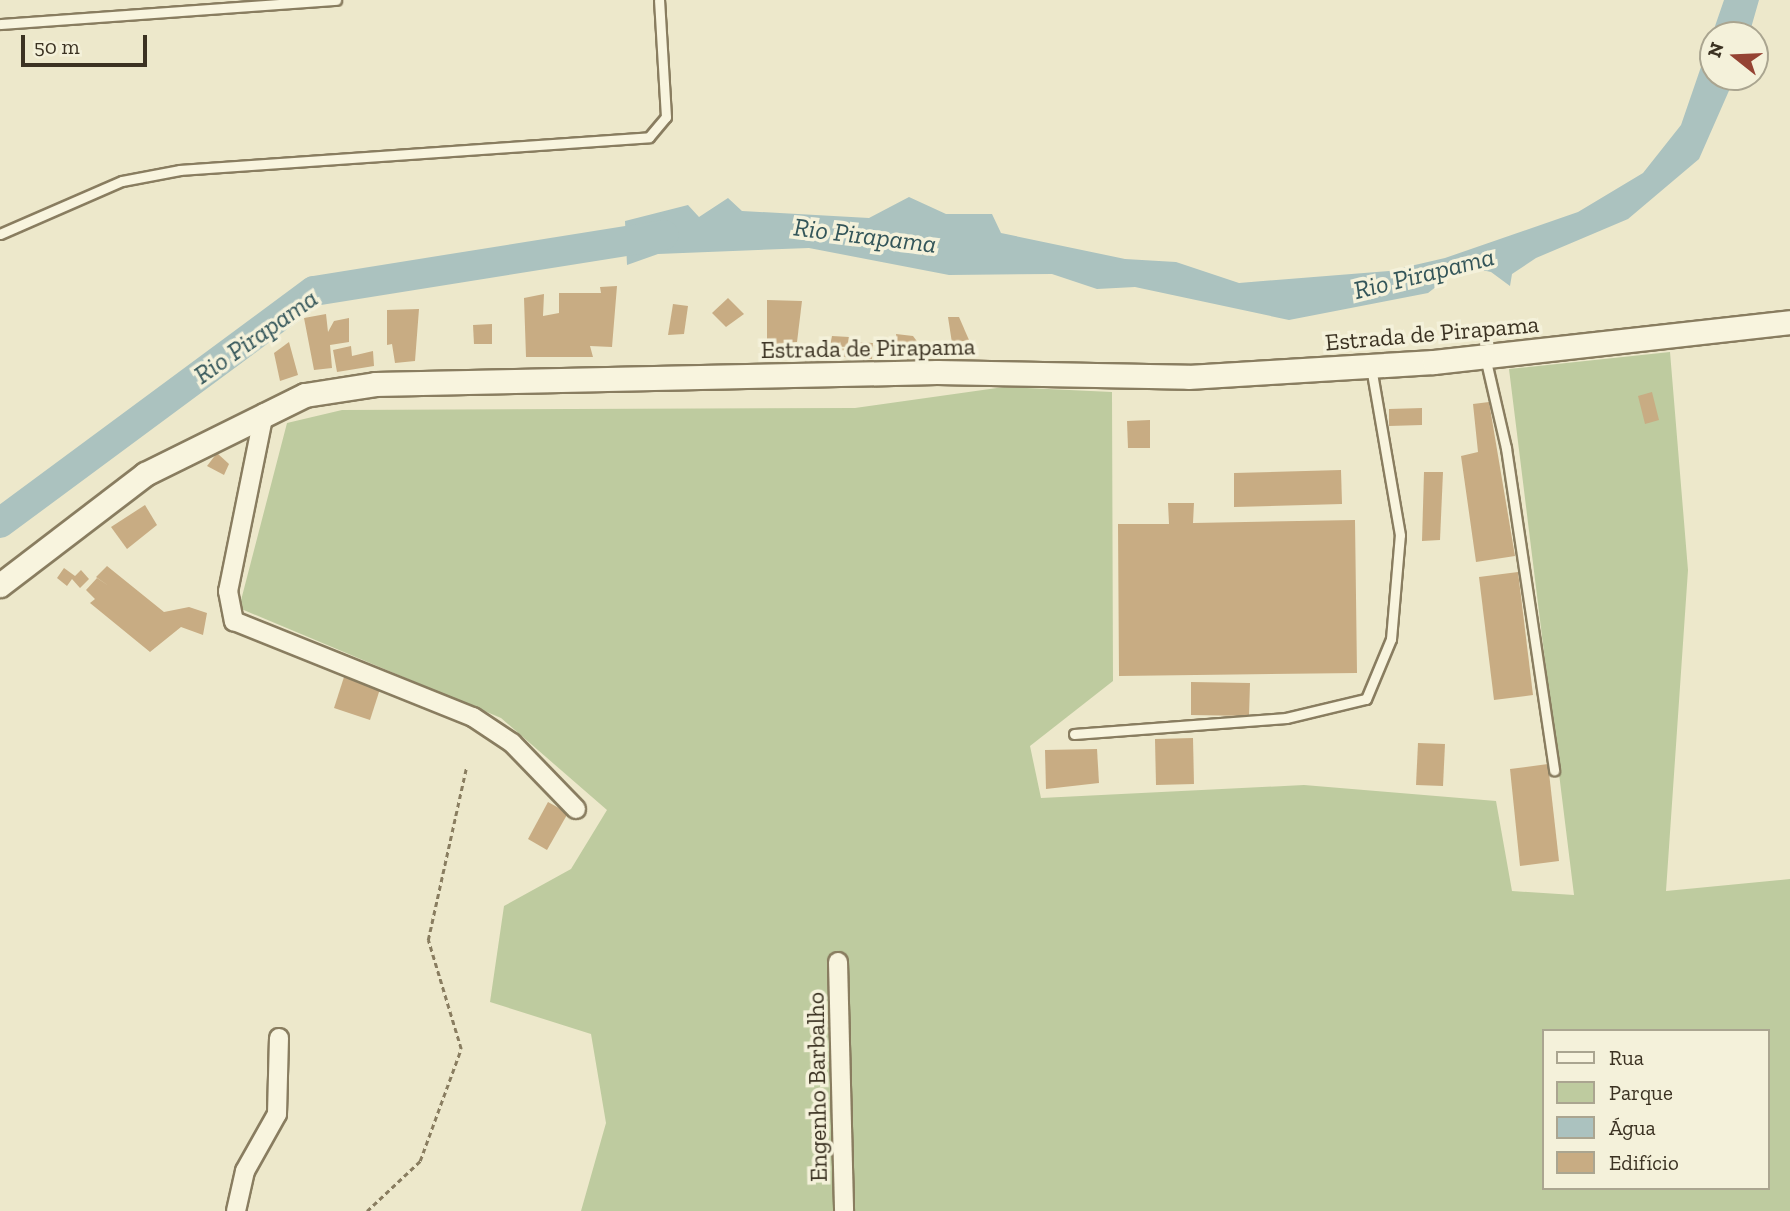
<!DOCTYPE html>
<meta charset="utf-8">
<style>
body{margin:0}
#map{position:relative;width:1790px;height:1211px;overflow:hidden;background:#ede8cb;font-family:"Zilla Slab",serif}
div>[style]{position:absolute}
.green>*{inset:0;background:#becb9f}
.water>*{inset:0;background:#abc2bf}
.river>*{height:30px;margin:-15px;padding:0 15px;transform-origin:15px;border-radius:15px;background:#abc2bf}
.building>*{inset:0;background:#c8ac83}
.path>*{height:2.5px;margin-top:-1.25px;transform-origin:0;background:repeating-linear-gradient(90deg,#897d60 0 5px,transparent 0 8.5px)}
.roads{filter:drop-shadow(2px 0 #897d60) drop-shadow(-2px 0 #897d60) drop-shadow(0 2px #897d60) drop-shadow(0 -2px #897d60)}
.service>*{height:9px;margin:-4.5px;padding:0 4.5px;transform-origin:4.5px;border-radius:4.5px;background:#f8f4de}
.minor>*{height:18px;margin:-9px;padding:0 9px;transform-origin:9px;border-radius:9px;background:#f8f4de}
.secondary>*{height:23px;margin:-11.5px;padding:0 11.5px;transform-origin:11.5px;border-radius:11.5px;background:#f8f4de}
span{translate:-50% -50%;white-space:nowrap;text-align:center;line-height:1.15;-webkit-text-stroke:7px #f4f1da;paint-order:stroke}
.street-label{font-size:24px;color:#3b3222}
.water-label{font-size:26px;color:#335559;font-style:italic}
.legend{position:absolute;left:1542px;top:1029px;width:228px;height:161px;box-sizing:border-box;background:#f4f1da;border:2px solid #aaa590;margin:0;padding:9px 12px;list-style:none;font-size:21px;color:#3b3222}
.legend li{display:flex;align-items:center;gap:14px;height:35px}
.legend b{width:35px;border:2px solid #aaa590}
.north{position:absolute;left:1699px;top:21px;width:70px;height:70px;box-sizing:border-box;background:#f4f1da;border:2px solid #aaa590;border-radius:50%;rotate:288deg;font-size:19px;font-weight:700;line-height:28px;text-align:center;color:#3b3222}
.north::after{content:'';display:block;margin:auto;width:24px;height:32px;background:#954333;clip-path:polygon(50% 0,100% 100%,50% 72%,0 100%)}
.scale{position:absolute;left:21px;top:35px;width:126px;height:32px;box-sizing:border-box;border:4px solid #3b3222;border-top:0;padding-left:9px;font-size:21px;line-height:24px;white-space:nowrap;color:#3b3222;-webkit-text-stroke:5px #f4f1da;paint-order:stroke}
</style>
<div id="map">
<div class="green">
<div style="clip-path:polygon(evenodd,1670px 352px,1688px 570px,1666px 891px,1790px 879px,1790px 1211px,581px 1211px,606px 1123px,591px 1034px,490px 1002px,504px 906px,571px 869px,607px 810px,501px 718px,239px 608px,287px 423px,342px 410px,855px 408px,1004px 387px,1112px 392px,1113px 681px,1030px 746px,1041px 798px,1304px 785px,1496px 801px,1512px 891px,1574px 895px,1509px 369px,1670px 352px,1543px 1031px,1767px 1031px,1767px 1188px,1543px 1188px,1543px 1031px)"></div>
</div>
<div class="water">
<div style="clip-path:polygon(1724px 0,1759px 0,1749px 35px,1713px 35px,1713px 77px,1735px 77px,1699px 159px,1628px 219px,1536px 258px,1512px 274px,1510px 286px,1491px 272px,1463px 266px,1428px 293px,1289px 320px,1135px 287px,1097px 289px,1052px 274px,949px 275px,809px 248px,658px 254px,627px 265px,625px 221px,688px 205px,699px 217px,728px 198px,742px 211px,869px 218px,909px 197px,946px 214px,992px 214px,1001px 233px,1125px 259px,1176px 262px,1239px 283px,1389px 271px,1445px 258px,1578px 212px,1643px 173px,1681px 125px)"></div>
</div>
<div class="river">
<div style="left:0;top:523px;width:390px;rotate:-36.5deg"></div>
<div style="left:314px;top:291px;width:354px;rotate:-9.1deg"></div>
</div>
<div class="building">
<div style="clip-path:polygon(617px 286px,612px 347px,590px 346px,593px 357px,526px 357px,524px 298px,544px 294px,543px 316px,559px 313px,559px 293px,601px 293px,600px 287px)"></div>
<div style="clip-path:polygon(728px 298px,744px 314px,726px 327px,712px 313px)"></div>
<div style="clip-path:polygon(767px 300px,802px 301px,797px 342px,767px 345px)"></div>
<div style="clip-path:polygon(673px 304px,688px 306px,684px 334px,668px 335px)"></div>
<div style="clip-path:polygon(419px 309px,415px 361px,395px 363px,392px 344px,387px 345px,387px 310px)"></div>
<div style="clip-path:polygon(326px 314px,328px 332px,334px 321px,349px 318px,349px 342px,330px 345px,332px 368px,314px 370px,304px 318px)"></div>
<div style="clip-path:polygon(948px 317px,959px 317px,969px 340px,952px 343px)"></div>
<div style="clip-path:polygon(492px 324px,492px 344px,474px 344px,473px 325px)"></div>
<div style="clip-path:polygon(896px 334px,913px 336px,925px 352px,898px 349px)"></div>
<div style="clip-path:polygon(832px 336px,849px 337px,847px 347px,830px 346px)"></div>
<div style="clip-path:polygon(289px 342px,298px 375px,280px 381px,274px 353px)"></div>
<div style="clip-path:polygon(857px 342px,873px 343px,872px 359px,857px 358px)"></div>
<div style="clip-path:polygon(351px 346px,352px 356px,373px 351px,374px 366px,337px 372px,333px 350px)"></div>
<div style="clip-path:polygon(830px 348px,851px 349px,852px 358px,829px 355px)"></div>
<div style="clip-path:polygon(1652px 392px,1659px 420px,1645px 424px,1638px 396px)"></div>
<div style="clip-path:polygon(1489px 402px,1515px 556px,1476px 562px,1461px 456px,1478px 452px,1473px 404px)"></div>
<div style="clip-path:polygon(1422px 408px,1422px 425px,1389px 426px,1389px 409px)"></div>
<div style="clip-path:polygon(1150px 420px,1150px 448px,1128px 448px,1127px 421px)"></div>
<div style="clip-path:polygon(217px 453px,229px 464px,224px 475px,207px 466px)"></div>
<div style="clip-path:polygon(1341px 470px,1342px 504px,1234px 507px,1234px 473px)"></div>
<div style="clip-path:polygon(1424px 472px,1443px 472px,1440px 540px,1422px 541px)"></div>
<div style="clip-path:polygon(1168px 503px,1194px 503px,1193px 523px,1355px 520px,1357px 673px,1119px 676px,1118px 524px,1169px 524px)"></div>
<div style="clip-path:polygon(145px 505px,157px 525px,127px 549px,111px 527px)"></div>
<div style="clip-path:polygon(107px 566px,164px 612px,189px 607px,207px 613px,203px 635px,181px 627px,150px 652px,90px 603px,95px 599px,86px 590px,97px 578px,109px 586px,96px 577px)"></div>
<div style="clip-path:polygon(64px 568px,75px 576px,81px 570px,89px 579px,80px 588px,72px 579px,67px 586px,57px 578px)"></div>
<div style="clip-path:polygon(1518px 572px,1533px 695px,1494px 700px,1479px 577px)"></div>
<div style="clip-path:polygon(344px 677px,380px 689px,370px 720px,334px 708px)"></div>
<div style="clip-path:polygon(1191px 682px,1250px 683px,1249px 716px,1191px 715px)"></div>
<div style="clip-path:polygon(1193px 738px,1194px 784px,1156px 785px,1155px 739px)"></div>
<div style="clip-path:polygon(1418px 743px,1445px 744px,1443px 786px,1416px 785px)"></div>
<div style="clip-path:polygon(1097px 749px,1099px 783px,1046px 789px,1045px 750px)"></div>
<div style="clip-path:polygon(1548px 764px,1559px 861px,1520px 866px,1510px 769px)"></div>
<div style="clip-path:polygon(548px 802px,568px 813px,547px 850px,528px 839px)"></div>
</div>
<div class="path">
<div style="left:367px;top:1211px;width:73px;rotate:-43.3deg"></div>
<div style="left:420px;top:1161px;width:119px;rotate:-69.9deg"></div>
<div style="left:461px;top:1049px;width:114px;rotate:-106.8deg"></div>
<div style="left:428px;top:940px;width:176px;rotate:-77.5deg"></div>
</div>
<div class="roads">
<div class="service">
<div style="left:0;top:24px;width:337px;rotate:-4.1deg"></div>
<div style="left:0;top:234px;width:133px;rotate:-23.5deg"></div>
<div style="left:122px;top:181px;width:59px;rotate:-10.7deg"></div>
<div style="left:180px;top:170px;width:470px;rotate:-4deg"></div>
<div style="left:649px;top:137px;width:26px;rotate:-50deg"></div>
<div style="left:666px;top:117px;width:117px;rotate:-93.4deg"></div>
<div style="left:1485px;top:357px;width:93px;rotate:77deg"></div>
<div style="left:1506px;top:448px;width:326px;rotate:81.5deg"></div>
<div style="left:1074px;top:734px;width:213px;rotate:-4.3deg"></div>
<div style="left:1286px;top:718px;width:82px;rotate:-13.4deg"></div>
<div style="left:1366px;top:699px;width:65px;rotate:-67.4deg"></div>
<div style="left:1391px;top:639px;width:104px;rotate:-85.1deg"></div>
<div style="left:1400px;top:535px;width:170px;rotate:-99.8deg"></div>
</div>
<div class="minor">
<div style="left:264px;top:413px;width:182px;rotate:101.4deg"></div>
<div style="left:228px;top:591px;width:31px;rotate:79deg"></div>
<div style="left:234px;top:621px;width:258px;rotate:21.9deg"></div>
<div style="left:473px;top:717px;width:47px;rotate:33.7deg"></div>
<div style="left:512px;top:743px;width:92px;rotate:45.9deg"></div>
<div style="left:838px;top:962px;width:249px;rotate:88.6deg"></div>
<div style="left:236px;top:1211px;width:41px;rotate:-77.3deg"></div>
<div style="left:245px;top:1171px;width:65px;rotate:-60.7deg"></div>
<div style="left:277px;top:1114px;width:76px;rotate:-88.5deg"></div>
</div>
<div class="secondary">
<div style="left:0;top:585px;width:183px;rotate:-37.4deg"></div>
<div style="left:145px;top:474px;width:178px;rotate:-26.3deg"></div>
<div style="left:305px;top:395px;width:71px;rotate:-8.9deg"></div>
<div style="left:375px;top:384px;width:562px;rotate:-1.22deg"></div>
<div style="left:937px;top:372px;width:251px;rotate:1.1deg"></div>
<div style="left:1188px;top:377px;width:246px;rotate:-3.5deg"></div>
<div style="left:1434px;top:362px;width:358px;rotate:-6.4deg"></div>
</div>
</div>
<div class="street-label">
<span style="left:1432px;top:333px;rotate:-5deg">Estrada de Pirapama</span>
<span style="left:868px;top:348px;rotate:-1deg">Estrada de Pirapama</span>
<span style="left:817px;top:1087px;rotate:-91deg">Engenho Barbalho</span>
</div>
<div class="water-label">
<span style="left:865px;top:236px;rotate:7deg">Rio Pirapama</span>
<span style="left:1424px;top:274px;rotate:-14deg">Rio Pirapama</span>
<span style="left:256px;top:337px;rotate:-35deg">Rio Pirapama</span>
</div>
<ul class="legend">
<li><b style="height:9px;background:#f8f4de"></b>Rua</li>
<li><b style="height:19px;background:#becb9f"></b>Parque</li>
<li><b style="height:19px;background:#abc2bf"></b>Água</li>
<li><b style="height:19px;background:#c8ac83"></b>Edifício</li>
</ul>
<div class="north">N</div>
<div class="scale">50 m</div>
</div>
